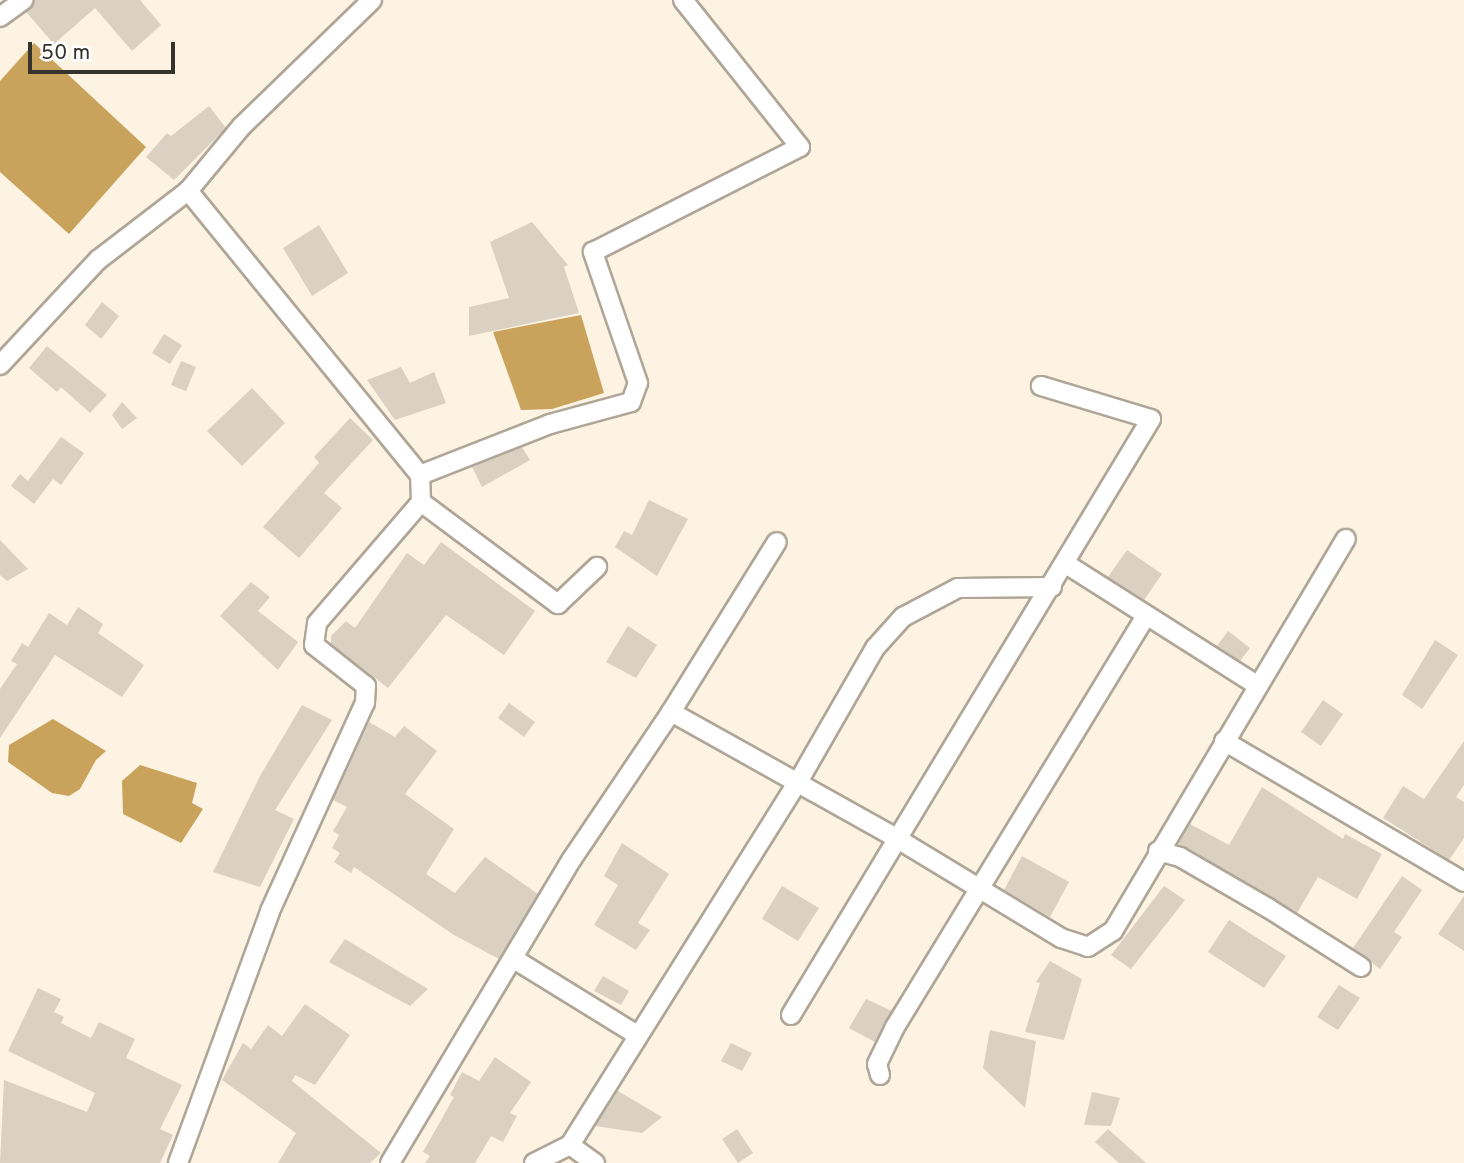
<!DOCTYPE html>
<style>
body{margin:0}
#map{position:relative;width:1464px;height:1163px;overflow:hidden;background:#fcf3e3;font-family:Overpass,sans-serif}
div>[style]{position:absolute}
.water>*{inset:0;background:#c9a25c}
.building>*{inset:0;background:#dad1c2}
.roads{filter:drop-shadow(2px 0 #afa698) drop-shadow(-2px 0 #afa698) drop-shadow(0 2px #afa698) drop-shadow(0 -2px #afa698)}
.minor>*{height:18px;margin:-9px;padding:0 9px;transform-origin:9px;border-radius:9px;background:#fff}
span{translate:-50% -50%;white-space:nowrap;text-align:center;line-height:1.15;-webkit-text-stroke:5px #fff;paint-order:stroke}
.scale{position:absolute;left:28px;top:42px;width:147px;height:32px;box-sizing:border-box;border:4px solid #36322c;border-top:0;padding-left:9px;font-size:21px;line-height:24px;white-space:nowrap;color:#36322c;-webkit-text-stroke:5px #fff;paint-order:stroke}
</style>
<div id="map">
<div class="water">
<div style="clip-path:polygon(34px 43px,146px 147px,69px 234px,0 172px,0 81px)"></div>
<div style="clip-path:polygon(581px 315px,604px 393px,552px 409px,521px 410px,493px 332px)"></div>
<div style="clip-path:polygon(53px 719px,106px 751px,96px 760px,80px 789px,69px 796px,52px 793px,8px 762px,9px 745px)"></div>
<div style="clip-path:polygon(140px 765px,197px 783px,192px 803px,203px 809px,181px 843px,123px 814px,122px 781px)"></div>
</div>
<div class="building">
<div style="clip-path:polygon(34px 0,140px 0,161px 25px,132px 51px,95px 8px,54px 44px,26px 12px)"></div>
<div style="clip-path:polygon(209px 106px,226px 128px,174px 180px,146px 157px,167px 133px,171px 136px)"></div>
<div style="clip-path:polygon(532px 222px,568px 265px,564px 267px,579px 313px,469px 336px,469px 307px,509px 298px,490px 242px)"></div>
<div style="clip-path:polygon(319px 225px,348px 273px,312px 296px,283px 248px)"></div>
<div style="clip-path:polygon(102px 302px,119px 316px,101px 339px,85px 325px)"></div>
<div style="clip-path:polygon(164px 334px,182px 345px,170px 364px,152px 353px)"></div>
<div style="clip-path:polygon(47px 346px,107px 395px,90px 413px,61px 387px,57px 392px,29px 368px)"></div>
<div style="clip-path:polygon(181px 361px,196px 367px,186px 391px,171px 385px)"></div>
<div style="clip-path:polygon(401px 367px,410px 383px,434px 372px,446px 403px,395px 420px,367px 380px)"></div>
<div style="clip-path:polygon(252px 388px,285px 423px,242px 466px,207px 431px)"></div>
<div style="clip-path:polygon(122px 402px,137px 418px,122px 429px,112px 415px)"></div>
<div style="clip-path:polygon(350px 418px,373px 440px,324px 493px,342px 508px,299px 558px,263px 527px,319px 463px,314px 457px)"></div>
<div style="clip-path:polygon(61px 437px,84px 453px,61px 485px,53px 479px,34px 504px,11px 486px,20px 474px,28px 481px)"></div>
<div style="clip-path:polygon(522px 447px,530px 460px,482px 487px,472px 467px)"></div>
<div style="clip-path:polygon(649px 500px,688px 519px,657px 576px,615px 547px,624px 531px,632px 535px)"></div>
<div style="clip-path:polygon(0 540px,28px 569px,7px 581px,0 575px)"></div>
<div style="clip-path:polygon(441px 542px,535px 611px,504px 655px,446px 615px,388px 688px,331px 644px,331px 636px,346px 621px,355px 628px,407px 553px,424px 565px)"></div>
<div style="clip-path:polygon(1127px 550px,1162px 574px,1144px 600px,1108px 577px)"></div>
<div style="clip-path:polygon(251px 582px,270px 597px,258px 611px,298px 642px,278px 670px,220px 616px)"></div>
<div style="clip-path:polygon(78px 607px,103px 624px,98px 633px,144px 665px,122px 697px,55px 655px,0 738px,0 689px,17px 664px,11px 661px,22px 643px,28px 647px,49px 613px,67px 625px)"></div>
<div style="clip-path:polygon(628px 626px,657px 645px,636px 678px,606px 662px)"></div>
<div style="clip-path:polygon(1228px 631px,1250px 648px,1240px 661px,1217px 646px)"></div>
<div style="clip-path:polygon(1435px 640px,1458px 655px,1422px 709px,1402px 695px)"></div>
<div style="clip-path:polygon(1323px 700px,1343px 714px,1321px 746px,1301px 732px)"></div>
<div style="clip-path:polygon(509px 703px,535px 722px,524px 737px,498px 718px)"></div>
<div style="clip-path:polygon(302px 705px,332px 720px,275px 810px,294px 819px,260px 887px,213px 872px,260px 776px)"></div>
<div style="clip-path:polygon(369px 722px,395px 737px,404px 726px,437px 751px,405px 794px,454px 829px,426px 874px,455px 893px,485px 857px,538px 894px,499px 959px,454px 935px,354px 867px,351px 873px,334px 862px,340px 853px,332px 848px,339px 835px,333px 831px,347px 807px,333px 800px)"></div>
<div style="clip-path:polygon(1464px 741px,1464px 785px,1456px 797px,1464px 802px,1464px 838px,1449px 860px,1383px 818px,1403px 786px,1424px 799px)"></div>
<div style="clip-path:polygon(1262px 787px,1343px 839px,1345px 834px,1382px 854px,1357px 899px,1318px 877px,1297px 913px,1178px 844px,1190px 824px,1229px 845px)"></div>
<div style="clip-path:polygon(622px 843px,669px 874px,638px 923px,650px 930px,636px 950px,594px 925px,618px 885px,604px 876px)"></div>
<div style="clip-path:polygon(1022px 856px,1069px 882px,1050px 917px,1004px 890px)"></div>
<div style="clip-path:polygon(1402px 876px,1422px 890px,1394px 932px,1402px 937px,1380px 969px,1353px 948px)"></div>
<div style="clip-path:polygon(782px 886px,819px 908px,798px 941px,762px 919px)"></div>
<div style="clip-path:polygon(1164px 886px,1185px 900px,1131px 969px,1111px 955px)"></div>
<div style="clip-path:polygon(1464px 896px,1464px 951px,1438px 934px)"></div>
<div style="clip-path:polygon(1229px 920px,1286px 956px,1264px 988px,1208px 952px)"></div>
<div style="clip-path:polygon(345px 939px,428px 989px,410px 1006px,329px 962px)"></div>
<div style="clip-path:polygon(1050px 961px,1082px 979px,1064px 1040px,1025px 1032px,1040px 983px,1036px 982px)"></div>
<div style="clip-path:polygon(603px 976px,629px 991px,621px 1005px,594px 991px)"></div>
<div style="clip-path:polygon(1339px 985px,1360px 998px,1338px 1030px,1317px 1017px)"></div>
<div style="clip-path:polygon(38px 988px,61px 999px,54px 1012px,64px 1017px,61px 1023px,91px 1038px,99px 1022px,135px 1039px,126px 1058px,182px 1085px,160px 1129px,173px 1135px,160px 1163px,0 1163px,4px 1080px,87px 1112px,95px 1093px,8px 1051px)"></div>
<div style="clip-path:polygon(866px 999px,892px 1011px,875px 1042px,849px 1028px)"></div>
<div style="clip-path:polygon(305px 1004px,350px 1035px,315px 1085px,295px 1075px,292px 1081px,381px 1153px,370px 1163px,278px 1163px,296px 1133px,222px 1080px,243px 1043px,251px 1049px,268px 1025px,282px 1036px)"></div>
<div style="clip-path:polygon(990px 1030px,1036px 1041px,1025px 1108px,983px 1068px)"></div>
<div style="clip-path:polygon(731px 1043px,752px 1053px,742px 1071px,721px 1061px)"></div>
<div style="clip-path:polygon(495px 1057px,531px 1082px,510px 1113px,517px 1116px,503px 1142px,491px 1136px,475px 1163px,425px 1163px,430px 1156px,423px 1152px,454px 1097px,450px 1095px,462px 1072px,479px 1081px)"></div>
<div style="clip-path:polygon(618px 1091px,662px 1117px,642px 1133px,595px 1126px)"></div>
<div style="clip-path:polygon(1092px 1092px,1120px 1098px,1111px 1126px,1084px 1125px)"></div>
<div style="clip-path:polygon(737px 1129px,753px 1153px,738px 1163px,722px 1139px)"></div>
<div style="clip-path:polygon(1108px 1129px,1146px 1163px,1119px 1163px,1095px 1142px)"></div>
</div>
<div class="roads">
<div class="minor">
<div style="left:0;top:17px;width:29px;rotate:-36deg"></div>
<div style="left:0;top:365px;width:144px;rotate:-47deg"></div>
<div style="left:98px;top:260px;width:113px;rotate:-37.5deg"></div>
<div style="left:188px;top:191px;width:85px;rotate:-50.3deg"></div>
<div style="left:242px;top:126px;width:181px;rotate:-44.1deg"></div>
<div style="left:420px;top:475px;width:140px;rotate:-21.4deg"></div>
<div style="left:550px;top:424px;width:84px;rotate:-15.2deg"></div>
<div style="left:631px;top:402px;width:20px;rotate:-70deg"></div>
<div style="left:638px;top:383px;width:139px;rotate:-109deg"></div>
<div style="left:593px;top:252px;width:232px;rotate:-26.9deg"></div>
<div style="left:800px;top:147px;width:188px;rotate:-128.5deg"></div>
<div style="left:421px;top:502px;width:171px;rotate:36.7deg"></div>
<div style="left:558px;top:604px;width:54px;rotate:-43.5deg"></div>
<div style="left:1066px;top:564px;width:226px;rotate:32.4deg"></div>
<div style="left:671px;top:712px;width:200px;rotate:-58.1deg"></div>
<div style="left:1224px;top:741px;width:278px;rotate:30.4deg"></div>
<div style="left:1158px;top:851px;width:23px;rotate:15deg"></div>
<div style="left:1180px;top:857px;width:102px;rotate:30.1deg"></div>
<div style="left:1268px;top:908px;width:110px;rotate:32.4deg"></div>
<div style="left:514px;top:959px;width:145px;rotate:31.7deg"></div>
<div style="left:791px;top:1015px;width:696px;rotate:-58.87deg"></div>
<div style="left:1151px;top:419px;width:115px;rotate:-163.3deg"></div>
<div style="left:880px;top:1075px;width:11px;rotate:-105deg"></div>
<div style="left:877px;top:1064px;width:41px;rotate:-64.1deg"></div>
<div style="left:895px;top:1027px;width:482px;rotate:-58.6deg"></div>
<div style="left:570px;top:1145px;width:31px;rotate:36deg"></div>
<div style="left:178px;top:1163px;width:268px;rotate:-69.9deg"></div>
<div style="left:270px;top:911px;width:229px;rotate:-65.5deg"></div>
<div style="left:365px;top:703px;width:17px;rotate:-87deg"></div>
<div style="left:366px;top:686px;width:66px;rotate:-141.7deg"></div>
<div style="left:314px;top:645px;width:22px;rotate:-82deg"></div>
<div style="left:317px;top:623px;width:160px;rotate:-49.3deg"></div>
<div style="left:421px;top:502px;width:27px;rotate:-92deg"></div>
<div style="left:420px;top:475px;width:367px;rotate:-129.2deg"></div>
<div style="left:390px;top:1163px;width:354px;rotate:-59.1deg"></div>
<div style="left:572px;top:859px;width:177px;rotate:-56deg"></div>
<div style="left:671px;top:712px;width:258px;rotate:29.2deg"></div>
<div style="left:896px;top:838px;width:193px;rotate:31.2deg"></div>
<div style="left:1061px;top:938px;width:28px;rotate:18deg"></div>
<div style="left:1088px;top:947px;width:30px;rotate:-33deg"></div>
<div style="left:1113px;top:931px;width:456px;rotate:-59.3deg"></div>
<div style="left:534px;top:1163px;width:40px;rotate:-26.6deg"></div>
<div style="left:570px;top:1145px;width:429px;rotate:-57.9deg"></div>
<div style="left:798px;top:782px;width:155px;rotate:-60.1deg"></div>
<div style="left:875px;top:648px;width:42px;rotate:-47.9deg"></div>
<div style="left:903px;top:617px;width:62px;rotate:-27.8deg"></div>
<div style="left:958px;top:588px;width:94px;rotate:-0.6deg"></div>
</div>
</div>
<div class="scale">50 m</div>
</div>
